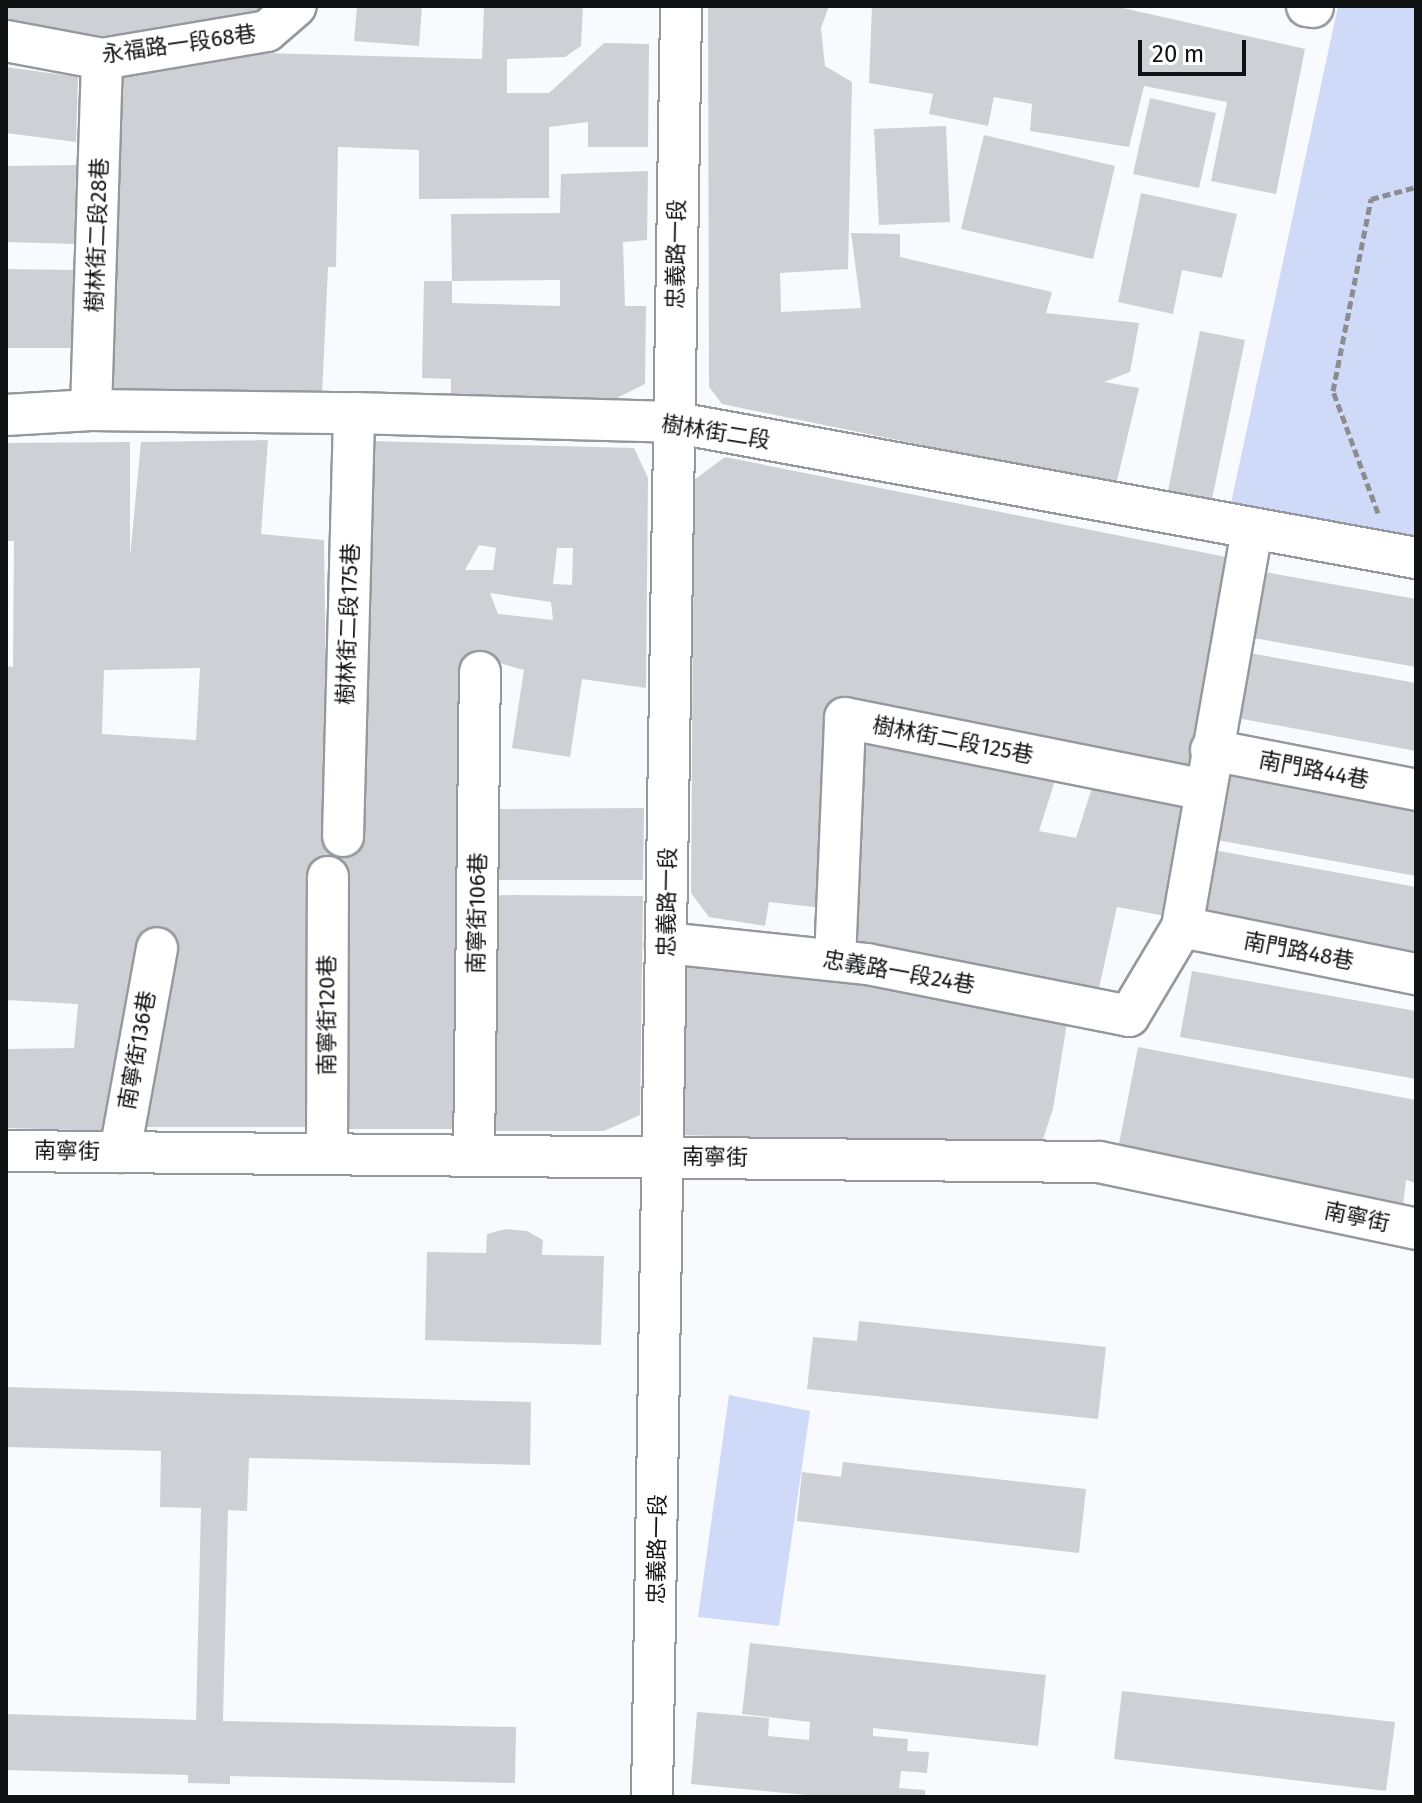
<!DOCTYPE html>
<meta charset="utf-8">
<style>
body{margin:0}
#map{position:relative;width:1422px;height:1803px;overflow:hidden;background:#f9fafe;font-family:"Fira Sans","Noto Sans TC",sans-serif}
div>[style]{position:absolute}
.green>*{inset:0;background:#cfd9f8}
.building>*{inset:0;background:#ced0d6}
.path>*{height:5px;margin-top:-2.5px;transform-origin:0;background:repeating-linear-gradient(90deg,#8c8d90 0 8px,transparent 0 12px)}
.roads{filter:drop-shadow(2px 0 #96989d) drop-shadow(-2px 0 #96989d) drop-shadow(0 2px #96989d) drop-shadow(0 -2px #96989d)}
.minor>*{height:40px;margin:-20px;padding:0 20px;transform-origin:20px;border-radius:20px;background:#fff}
span{translate:-50% -50%;white-space:nowrap;text-align:center;line-height:1.15;-webkit-text-stroke:6px #fff;paint-order:stroke}
.street-label{font-size:22px;color:#111214}
.frame{position:absolute;inset:0;border:8px solid #111214;pointer-events:none}
.scale{position:absolute;left:1138px;top:40px;width:108px;height:36px;box-sizing:border-box;border:4px solid #111214;border-top:0;padding-left:10px;font-size:24px;line-height:28px;white-space:nowrap;color:#111214;-webkit-text-stroke:6px #fff;paint-order:stroke}
</style>
<div id="map">
<div class="green">
<div style="clip-path:polygon(1338px 6px,1416px 6px,1416px 536px,1231px 503px)"></div>
<div style="clip-path:polygon(729px 1395px,810px 1411px,779px 1626px,698px 1617px)"></div>
</div>
<div class="building">
<div style="clip-path:polygon(6px 6px,260px 6px,258px 18px,105px 44px,6px 23px)"></div>
<div style="clip-path:polygon(357px 6px,422px 6px,419px 46px,354px 41px)"></div>
<div style="clip-path:polygon(484px 6px,583px 6px,581px 46px,565px 57px,507px 59px,507px 93px,549px 93px,604px 43px,649px 44px,648px 147px,588px 147px,588px 122px,549px 127px,549px 198px,419px 199px,419px 150px,338px 147px,336px 267px,328px 267px,322px 396px,105px 391px,115px 78px,263px 53px,482px 59px)"></div>
<div style="clip-path:polygon(708px 6px,829px 6px,821px 28px,825px 66px,852px 82px,848px 269px,780px 273px,781px 312px,861px 308px,851px 233px,900px 234px,900px 257px,1052px 292px,1046px 313px,1139px 323px,1130px 372px,1104px 382px,1139px 388px,1116px 485px,722px 404px,709px 387px)"></div>
<div style="clip-path:polygon(872px 6px,1114px 6px,1305px 49px,1276px 194px,1211px 181px,1227px 102px,1144px 86px,1129px 147px,1030px 131px,1032px 104px,994px 97px,988px 126px,929px 114px,933px 94px,869px 83px)"></div>
<div style="clip-path:polygon(6px 67px,78px 77px,76px 142px,6px 133px)"></div>
<div style="clip-path:polygon(1150px 98px,1216px 113px,1199px 188px,1133px 174px)"></div>
<div style="clip-path:polygon(946px 126px,950px 222px,879px 225px,874px 129px)"></div>
<div style="clip-path:polygon(984px 135px,1115px 166px,1093px 259px,961px 229px)"></div>
<div style="clip-path:polygon(76px 165px,75px 244px,6px 242px,6px 166px)"></div>
<div style="clip-path:polygon(648px 171px,647px 240px,623px 242px,625px 306px,646px 306px,645px 384px,611px 401px,451px 398px,451px 379px,422px 378px,424px 281px,452px 281px,452px 303px,560px 306px,560px 280px,452px 281px,451px 214px,560px 213px,561px 174px)"></div>
<div style="clip-path:polygon(1141px 193px,1237px 214px,1222px 278px,1182px 270px,1173px 314px,1118px 302px)"></div>
<div style="clip-path:polygon(6px 269px,74px 270px,72px 348px,6px 348px)"></div>
<div style="clip-path:polygon(1200px 331px,1245px 340px,1211px 504px,1167px 496px)"></div>
<div style="clip-path:polygon(evenodd,268px 440px,261px 534px,324px 540px,328px 844px,369px 441px,634px 448px,648px 478px,646px 688px,582px 679px,570px 757px,512px 748px,524px 670px,496px 662px,460px 1129px,341px 1129px,344px 860px,313px 860px,316px 1127px,139px 1127px,178px 938px,141px 934px,110px 1131px,6px 1128px,6px 1049px,74px 1048px,78px 1004px,6px 1000px,6px 666px,13px 667px,14px 541px,6px 541px,6px 443px,130px 442px,130px 557px,141px 442px,268px 440px,479px 545px,496px 548px,493px 570px,465px 570px,479px 545px,268px 440px,557px 548px,573px 548px,572px 585px,553px 584px,557px 548px,268px 440px,490px 593px,551px 602px,553px 620px,498px 614px,490px 593px,268px 440px,200px 668px,196px 740px,102px 734px,104px 670px,200px 668px)"></div>
<div style="clip-path:polygon(725px 457px,1231px 558px,1192px 769px,835px 701px,823px 908px,769px 902px,765px 926px,709px 917px,691px 893px,694px 480px)"></div>
<div style="clip-path:polygon(1259px 571px,1416px 599px,1416px 667px,1248px 637px)"></div>
<div style="clip-path:polygon(1244px 652px,1416px 683px,1416px 751px,1232px 717px)"></div>
<div style="clip-path:polygon(856px 732px,1058px 771px,1039px 831px,1076px 838px,1095px 778px,1192px 796px,1171px 917px,1117px 907px,1097px 997px,846px 942px)"></div>
<div style="clip-path:polygon(1218px 772px,1416px 808px,1416px 876px,1206px 838px)"></div>
<div style="clip-path:polygon(644px 808px,643px 880px,491px 880px,492px 809px)"></div>
<div style="clip-path:polygon(1203px 848px,1416px 887px,1416px 955px,1191px 914px)"></div>
<div style="clip-path:polygon(491px 895px,643px 896px,640px 1115px,604px 1131px,485px 1131px)"></div>
<div style="clip-path:polygon(682px 960px,832px 973px,1068px 1017px,1053px 1109px,1041px 1145px,679px 1135px)"></div>
<div style="clip-path:polygon(1192px 971px,1416px 1011px,1416px 1079px,1180px 1037px)"></div>
<div style="clip-path:polygon(1138px 1047px,1416px 1100px,1416px 1183px,1406px 1180px,1403px 1206px,1119px 1144px)"></div>
<div style="clip-path:polygon(506px 1229px,527px 1231px,543px 1240px,542px 1255px,604px 1256px,601px 1345px,425px 1340px,427px 1252px,486px 1253px,487px 1234px)"></div>
<div style="clip-path:polygon(859px 1321px,1106px 1347px,1098px 1419px,807px 1389px,813px 1337px,857px 1341px)"></div>
<div style="clip-path:polygon(6px 1387px,531px 1402px,530px 1465px,249px 1458px,247px 1511px,228px 1510px,223px 1721px,516px 1727px,515px 1783px,230px 1776px,230px 1784px,188px 1783px,188px 1775px,6px 1770px,6px 1714px,196px 1720px,201px 1508px,160px 1507px,161px 1451px,6px 1447px)"></div>
<div style="clip-path:polygon(843px 1462px,1086px 1489px,1079px 1553px,797px 1521px,802px 1472px,841px 1477px)"></div>
<div style="clip-path:polygon(750px 1643px,1046px 1675px,1038px 1746px,873px 1728px,873px 1736px,908px 1739px,907px 1751px,929px 1752px,927px 1773px,901px 1771px,899px 1788px,925px 1790px,925px 1797px,827px 1797px,691px 1784px,697px 1712px,769px 1718px,768px 1736px,809px 1740px,810px 1722px,742px 1714px)"></div>
<div style="clip-path:polygon(1122px 1691px,1395px 1722px,1386px 1791px,1114px 1759px)"></div>
</div>
<div class="path">
<div style="left:1378px;top:513px;width:130px;rotate:-110.2deg"></div>
<div style="left:1333px;top:391px;width:196px;rotate:-78.8deg"></div>
<div style="left:1371px;top:199px;width:47px;rotate:-14.9deg"></div>
</div>
<div class="roads">
<div class="minor">
<div style="left:1307px;top:6px;width:6px;rotate:9deg"></div>
<div style="left:6px;top:41px;width:98px;rotate:10.6deg"></div>
<div style="left:102px;top:59px;width:167px;rotate:-9.6deg"></div>
<div style="left:267px;top:31px;width:38px;rotate:-41deg"></div>
<div style="left:91px;top:410px;width:351px;rotate:-88.2deg"></div>
<div style="left:6px;top:415px;width:85px;rotate:-3.4deg"></div>
<div style="left:91px;top:410px;width:263px;rotate:0.7deg"></div>
<div style="left:354px;top:413px;width:318px;rotate:1.6deg"></div>
<div style="left:672px;top:422px;width:756px;rotate:10.36deg"></div>
<div style="left:1211px;top:750px;width:209px;rotate:11deg"></div>
<div style="left:343px;top:836px;width:423px;rotate:-88.5deg"></div>
<div style="left:1182px;top:927px;width:239px;rotate:11.4deg"></div>
<div style="left:666px;top:943px;width:202px;rotate:6deg"></div>
<div style="left:867px;top:964px;width:267px;rotate:11.2deg"></div>
<div style="left:1129px;top:1016px;width:104px;rotate:-59.2deg"></div>
<div style="left:1182px;top:927px;width:405px;rotate:-80deg"></div>
<div style="left:835px;top:960px;width:242px;rotate:-87.6deg"></div>
<div style="left:845px;top:718px;width:367px;rotate:11.3deg"></div>
<div style="left:6px;top:1151px;width:1093px;rotate:0.58deg"></div>
<div style="left:1099px;top:1162px;width:324px;rotate:11.9deg"></div>
<div style="left:120px;top:1152px;width:207px;rotate:-79.7deg"></div>
<div style="left:327px;top:1154px;width:277px;rotate:-89.8deg"></div>
<div style="left:474px;top:1155px;width:483px;rotate:-89.3deg"></div>
<div style="left:652px;top:1797px;width:1791px;rotate:-89.07deg"></div>
</div>
</div>
<div class="street-label">
<span style="left:179px;top:44px;rotate:-8deg">永福路一段68巷</span>
<span style="left:97px;top:235px;rotate:-88deg">樹林街二段28巷</span>
<span style="left:676px;top:254px;rotate:-89deg">忠義路一段</span>
<span style="left:716px;top:432px;rotate:9deg">樹林街二段</span>
<span style="left:348px;top:624px;rotate:-88deg">樹林街二段175巷</span>
<span style="left:953px;top:740px;rotate:11deg">樹林街二段125巷</span>
<span style="left:1314px;top:770px;rotate:11deg">南門路44巷</span>
<span style="left:667px;top:902px;rotate:-89deg">忠義路一段</span>
<span style="left:477px;top:913px;rotate:-89deg">南寧街106巷</span>
<span style="left:1299px;top:951px;rotate:11deg">南門路48巷</span>
<span style="left:899px;top:972px;rotate:10deg">忠義路一段24巷</span>
<span style="left:327px;top:1015px;rotate:-90deg">南寧街120巷</span>
<span style="left:137px;top:1050px;rotate:-80deg">南寧街136巷</span>
<span style="left:67px;top:1151px;rotate:1deg">南寧街</span>
<span style="left:715px;top:1157px;rotate:1deg">南寧街</span>
<span style="left:1357px;top:1217px;rotate:12deg">南寧街</span>
<span style="left:657px;top:1549px;rotate:-89deg">忠義路一段</span>
</div>
<div class="frame"></div>
<div class="scale">20 m</div>
</div>
